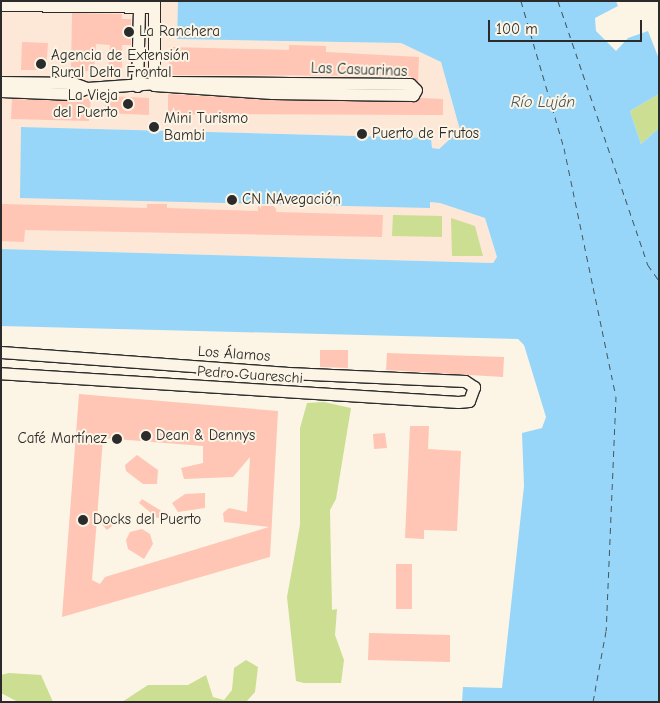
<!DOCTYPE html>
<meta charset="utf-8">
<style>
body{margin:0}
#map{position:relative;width:660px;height:703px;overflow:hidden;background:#fcf5e5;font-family:"Comic Neue",sans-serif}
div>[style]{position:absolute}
.built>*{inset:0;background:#fde7d7}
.green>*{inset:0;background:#cbde92}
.water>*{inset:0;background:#97d6f9}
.ferry>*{height:1px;margin-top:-0.5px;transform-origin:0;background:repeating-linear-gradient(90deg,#46565e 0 6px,transparent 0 11px)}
.building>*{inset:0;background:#ffc5b5}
.roads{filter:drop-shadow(1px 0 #2b2b2b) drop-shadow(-1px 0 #2b2b2b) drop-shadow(0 1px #2b2b2b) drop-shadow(0 -1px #2b2b2b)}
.minor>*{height:11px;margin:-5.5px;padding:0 5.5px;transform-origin:5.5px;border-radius:5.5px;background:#fcf5e5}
.dots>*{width:14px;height:14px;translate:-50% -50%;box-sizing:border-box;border:2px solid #fcf5e5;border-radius:50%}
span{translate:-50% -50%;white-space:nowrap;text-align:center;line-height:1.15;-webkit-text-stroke:4px #fcf5e5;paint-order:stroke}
.poi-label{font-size:15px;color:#2b2b2b}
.left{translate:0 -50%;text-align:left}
.right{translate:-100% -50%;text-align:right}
.street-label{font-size:15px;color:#2b2b2b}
.water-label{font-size:16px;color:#46565e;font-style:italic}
.frame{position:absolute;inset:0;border:2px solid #2b2b2b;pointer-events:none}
.scale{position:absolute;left:488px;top:20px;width:154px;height:22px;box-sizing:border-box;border:2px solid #2b2b2b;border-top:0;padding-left:6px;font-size:15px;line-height:18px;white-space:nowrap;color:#2b2b2b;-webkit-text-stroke:4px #fcf5e5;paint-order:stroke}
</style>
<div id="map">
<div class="built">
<div style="clip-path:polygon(1px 1px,178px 1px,177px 39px,401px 43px,441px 62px,460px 130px,439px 149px,432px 148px,431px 138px,22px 127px,430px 207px,429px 202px,440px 203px,485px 218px,497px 257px,493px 263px,1px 249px)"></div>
</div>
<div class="green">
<div style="clip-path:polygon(659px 94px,659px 128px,641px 144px,630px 111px)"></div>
<div style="clip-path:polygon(393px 215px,442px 216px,442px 237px,392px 236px)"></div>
<div style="clip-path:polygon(451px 218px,475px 226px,483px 256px,452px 256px)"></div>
<div style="clip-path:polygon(324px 402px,351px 408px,336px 499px,330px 510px,332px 610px,337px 609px,335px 635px,344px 660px,341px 683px,304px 683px,296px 681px,287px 597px,300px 525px,300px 428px,307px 403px)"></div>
<div style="clip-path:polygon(246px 660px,258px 667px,255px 692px,246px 702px,122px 702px,148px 685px,188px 685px,206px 675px,213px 697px,224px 700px,232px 690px,234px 668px)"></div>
<div style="clip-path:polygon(9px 673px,41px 675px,53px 702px,18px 702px,1px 693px,1px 675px)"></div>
</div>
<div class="water">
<div style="clip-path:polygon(178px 1px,616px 1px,618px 6px,595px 18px,596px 31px,616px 51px,628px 38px,648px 31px,659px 59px,659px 94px,630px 111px,641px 144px,659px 128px,659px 702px,462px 702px,463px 687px,502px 688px,524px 486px,522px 433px,542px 428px,546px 417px,524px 345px,518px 339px,1px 326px,1px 249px,493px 263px,497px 257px,485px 218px,440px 203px,430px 202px,430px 208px,20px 198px,21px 127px,431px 138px,432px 148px,439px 149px,460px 130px,441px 62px,401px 43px,177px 39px)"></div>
</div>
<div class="ferry">
<div style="left:521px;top:1px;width:153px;rotate:73.7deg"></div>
<div style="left:564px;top:148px;width:253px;rotate:78.2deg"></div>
<div style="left:616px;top:396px;width:235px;rotate:92.4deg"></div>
<div style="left:606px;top:631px;width:72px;rotate:100.4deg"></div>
<div style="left:558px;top:1px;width:279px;rotate:71.2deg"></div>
<div style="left:648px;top:265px;width:19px;rotate:55deg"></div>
</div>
<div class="building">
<div style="clip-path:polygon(72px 13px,122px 14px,122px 19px,131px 19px,131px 45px,122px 45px,122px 71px,108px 71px,110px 45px,96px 44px,94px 71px,71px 71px)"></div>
<div style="clip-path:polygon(22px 42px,48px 43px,46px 70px,21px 70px)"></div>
<div style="clip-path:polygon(289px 45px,326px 46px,326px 52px,419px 57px,418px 82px,410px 76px,169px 75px,170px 47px,289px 50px)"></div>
<div style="clip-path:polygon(168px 94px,272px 100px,413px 102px,420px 98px,443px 99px,443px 115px,222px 114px,222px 119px,213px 120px,213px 115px,168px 114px)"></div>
<div style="clip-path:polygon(106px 96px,149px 98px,149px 115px,105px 113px)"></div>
<div style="clip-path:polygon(91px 98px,89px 121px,11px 119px,12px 99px,72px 101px)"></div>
<div style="clip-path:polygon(2px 204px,147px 208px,147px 204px,167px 204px,167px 208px,258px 211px,258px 206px,276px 206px,276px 212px,383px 215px,382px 237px,25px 230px,24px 242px,1px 241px)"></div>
<div style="clip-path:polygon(320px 350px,348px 350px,348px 368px,320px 367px)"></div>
<div style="clip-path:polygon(387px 353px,504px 357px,503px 377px,386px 370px)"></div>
<div style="clip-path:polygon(evenodd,79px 394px,278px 411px,270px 557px,62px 617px,79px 394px,103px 438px,203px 446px,203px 463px,181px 468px,184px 479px,233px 477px,250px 457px,247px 512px,229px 508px,223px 513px,224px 522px,269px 527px,105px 577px,100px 584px,92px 580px,97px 519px,107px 530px,117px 522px,112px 516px,97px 519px,103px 438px)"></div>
<div style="clip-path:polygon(410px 426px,429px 426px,428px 449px,461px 451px,457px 531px,424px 530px,424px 539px,405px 538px)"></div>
<div style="clip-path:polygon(385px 433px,387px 448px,374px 449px,373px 434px)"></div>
<div style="clip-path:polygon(137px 455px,158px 470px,157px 484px,143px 484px,126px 471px,125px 465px)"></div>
<div style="clip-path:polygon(205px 493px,205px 508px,178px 512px,172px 503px,185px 494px)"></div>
<div style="clip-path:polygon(142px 499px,168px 515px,157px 518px,139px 503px)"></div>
<div style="clip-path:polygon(142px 529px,150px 534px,153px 544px,144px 559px,128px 549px,126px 540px,130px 532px)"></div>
<div style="clip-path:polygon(396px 564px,412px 564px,412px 609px,396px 609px)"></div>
<div style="clip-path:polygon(369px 633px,450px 635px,450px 662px,368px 660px)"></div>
</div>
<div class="roads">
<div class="minor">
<div style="left:1px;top:5px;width:153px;rotate:0.7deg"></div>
<div style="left:1px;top:82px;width:72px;rotate:0.8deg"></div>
<div style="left:73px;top:83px;width:15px;rotate:20deg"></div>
<div style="left:154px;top:85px;width:84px;rotate:-90deg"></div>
<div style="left:137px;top:86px;width:79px;rotate:-88.5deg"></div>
<div style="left:1px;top:91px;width:71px;rotate:2.4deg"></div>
<div style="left:72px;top:94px;width:16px;rotate:-22deg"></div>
<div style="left:87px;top:88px;width:84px;rotate:-4.1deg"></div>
<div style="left:171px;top:82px;width:239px;rotate:0.5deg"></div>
<div style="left:410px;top:84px;width:8px;rotate:45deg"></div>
<div style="left:416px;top:90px;width:6px;rotate:121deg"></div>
<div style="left:413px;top:95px;width:141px;rotate:-179.2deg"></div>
<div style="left:272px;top:93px;width:118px;rotate:-176.1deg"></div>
<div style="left:1px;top:352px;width:288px;rotate:4.2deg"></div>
<div style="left:288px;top:373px;width:177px;rotate:2.6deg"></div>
<div style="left:465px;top:381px;width:11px;rotate:34deg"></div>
<div style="left:474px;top:387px;width:15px;rotate:110deg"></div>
<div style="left:469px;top:401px;width:11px;rotate:175deg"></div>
<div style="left:458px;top:402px;width:458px;rotate:-176.4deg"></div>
</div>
</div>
<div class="dots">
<div style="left:129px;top:32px;background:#2b2b2b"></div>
<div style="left:41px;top:64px;background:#2b2b2b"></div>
<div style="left:128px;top:104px;background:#2b2b2b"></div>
<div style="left:154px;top:127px;background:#2b2b2b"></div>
<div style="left:362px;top:134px;background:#2b2b2b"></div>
<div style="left:232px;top:200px;background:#2b2b2b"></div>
<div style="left:146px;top:436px;background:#2b2b2b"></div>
<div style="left:117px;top:439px;background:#2b2b2b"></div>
<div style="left:83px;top:520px;background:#2b2b2b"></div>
</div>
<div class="poi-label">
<span class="left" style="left:139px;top:32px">La Ranchera</span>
<span class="left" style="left:51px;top:64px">Agencia de Extensión<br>Rural Delta Frontal</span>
<span class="right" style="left:118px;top:104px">La Vieja<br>del Puerto</span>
<span class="left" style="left:164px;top:127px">Mini Turismo<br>Bambi</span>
<span class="left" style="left:372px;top:134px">Puerto de Frutos</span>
<span class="left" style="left:242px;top:200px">CN NAvegación</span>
<span class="left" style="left:156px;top:436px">Dean &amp; Dennys</span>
<span class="right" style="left:107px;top:439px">Café Martínez</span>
<span class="left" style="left:93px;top:520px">Docks del Puerto</span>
</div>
<div class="street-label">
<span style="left:359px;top:70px;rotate:2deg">Las Casuarinas</span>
<span style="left:234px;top:354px;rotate:4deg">Los Álamos</span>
<span style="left:250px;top:375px;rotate:4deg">Pedro Guareschi</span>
</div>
<div class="water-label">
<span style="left:543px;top:102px">Río Luján</span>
</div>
<div class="frame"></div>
<div class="scale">100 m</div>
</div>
